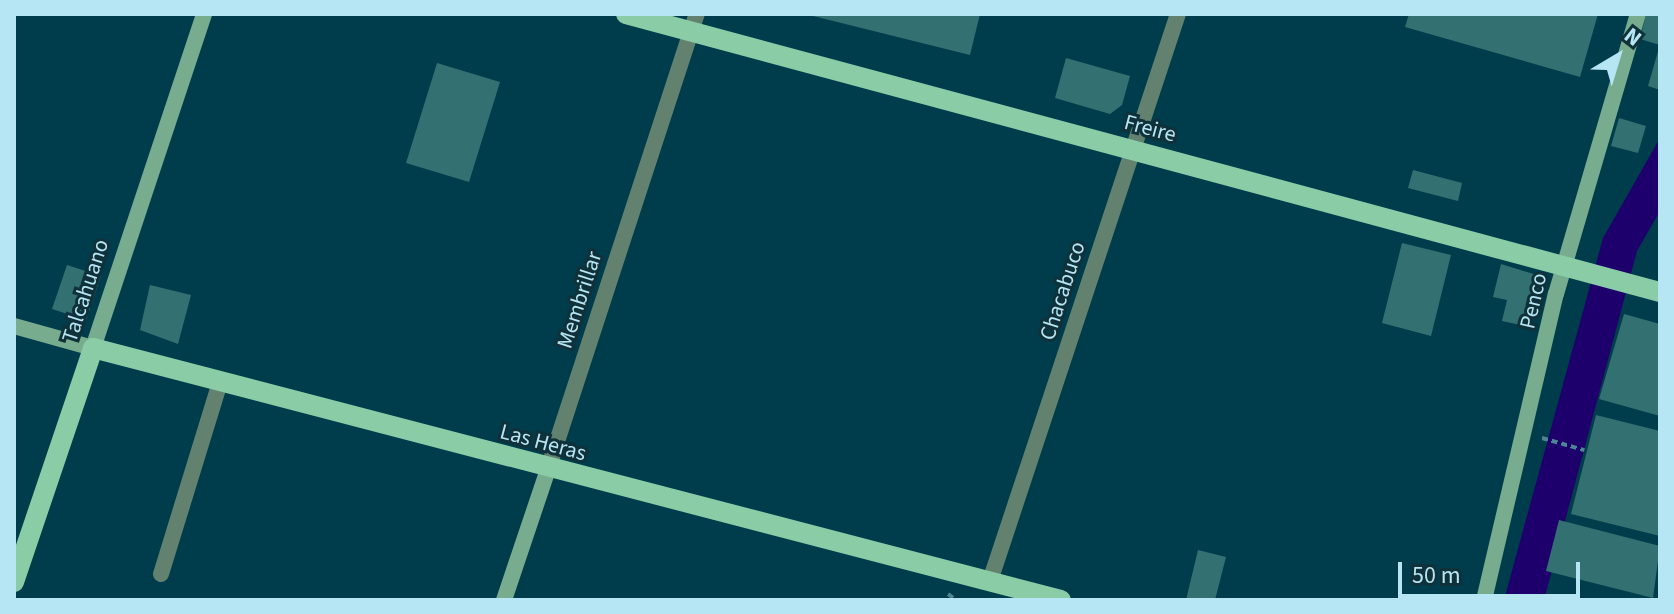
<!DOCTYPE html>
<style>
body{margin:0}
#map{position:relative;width:1674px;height:614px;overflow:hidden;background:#003d4c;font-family:"Source Sans 3",sans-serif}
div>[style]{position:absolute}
.water>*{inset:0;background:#1d006c}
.building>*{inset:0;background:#327072}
.path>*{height:4px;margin-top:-2px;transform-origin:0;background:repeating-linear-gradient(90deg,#4e8594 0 6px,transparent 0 10px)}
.street>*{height:16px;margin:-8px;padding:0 8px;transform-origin:8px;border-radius:8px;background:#62826f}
.secondary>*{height:16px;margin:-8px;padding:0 8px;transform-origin:8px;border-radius:8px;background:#78ac8e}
.primary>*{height:20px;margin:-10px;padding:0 10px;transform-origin:10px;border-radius:10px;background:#89cca6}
span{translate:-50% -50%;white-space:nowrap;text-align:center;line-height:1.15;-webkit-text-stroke:6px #10313a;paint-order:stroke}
.street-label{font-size:22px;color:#b6e5f3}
.frame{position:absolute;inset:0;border:16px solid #b6e5f3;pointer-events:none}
.north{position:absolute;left:1578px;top:16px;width:80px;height:80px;-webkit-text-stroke:6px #10313a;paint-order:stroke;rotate:38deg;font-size:22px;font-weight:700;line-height:32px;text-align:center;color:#b6e5f3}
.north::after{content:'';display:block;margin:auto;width:28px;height:36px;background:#b6e5f3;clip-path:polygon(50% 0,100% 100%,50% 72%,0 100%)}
.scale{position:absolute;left:1398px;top:562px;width:182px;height:36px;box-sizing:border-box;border:4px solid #b6e5f3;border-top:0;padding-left:10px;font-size:24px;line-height:28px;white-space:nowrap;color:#b6e5f3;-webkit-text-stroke:6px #10313a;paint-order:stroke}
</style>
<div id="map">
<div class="water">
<div style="clip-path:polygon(1660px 138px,1660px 211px,1637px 251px,1544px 600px,1504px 600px,1603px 238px)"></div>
</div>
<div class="building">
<div style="clip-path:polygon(805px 14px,980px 14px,970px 55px)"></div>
<div style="clip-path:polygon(1409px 14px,1598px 14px,1580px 77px,1405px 27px)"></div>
<div style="clip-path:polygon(1646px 14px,1660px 14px,1660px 45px,1640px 39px)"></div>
<div style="clip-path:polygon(1659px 48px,1660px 48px,1660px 90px,1648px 86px)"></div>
<div style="clip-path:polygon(1066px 58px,1130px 76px,1122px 105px,1110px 114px,1055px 98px)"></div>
<div style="clip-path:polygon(437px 63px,500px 82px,469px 182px,406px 163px)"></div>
<div style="clip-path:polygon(1619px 118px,1646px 126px,1638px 153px,1611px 146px)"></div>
<div style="clip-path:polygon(1413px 170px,1462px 183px,1458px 201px,1408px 188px)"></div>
<div style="clip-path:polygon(1402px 243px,1451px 255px,1431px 336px,1382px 323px)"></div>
<div style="clip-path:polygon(1501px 264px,1540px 276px,1530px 327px,1502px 321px,1507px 300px,1493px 297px)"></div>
<div style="clip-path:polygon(67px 265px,101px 276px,86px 320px,52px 309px)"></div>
<div style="clip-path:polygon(150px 285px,191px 295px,178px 344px,140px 330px)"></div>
<div style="clip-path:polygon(1624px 314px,1660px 324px,1660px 416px,1599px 399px)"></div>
<div style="clip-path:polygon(1596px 415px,1660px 431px,1660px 536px,1571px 514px)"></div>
<div style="clip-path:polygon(1559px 520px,1660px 546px,1653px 598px,1546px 571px)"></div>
<div style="clip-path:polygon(1198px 550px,1226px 557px,1215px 600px,1186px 600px)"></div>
</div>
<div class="path">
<div style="left:1542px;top:438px;width:44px;rotate:15.9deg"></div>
<div style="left:948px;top:594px;width:10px;rotate:37deg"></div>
</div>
<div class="street">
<div style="left:548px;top:469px;width:479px;rotate:-71.9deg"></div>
<div style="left:161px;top:574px;width:201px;rotate:-72.9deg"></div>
<div style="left:990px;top:581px;width:597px;rotate:-71.66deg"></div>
</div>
<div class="secondary">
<div style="left:14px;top:326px;width:82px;rotate:15.6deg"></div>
<div style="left:93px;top:348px;width:352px;rotate:-71.6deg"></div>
<div style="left:504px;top:600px;width:138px;rotate:-71.4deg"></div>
<div style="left:1484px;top:600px;width:314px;rotate:-76.8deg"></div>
<div style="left:1556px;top:294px;width:292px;rotate:-73.7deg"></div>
</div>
<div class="primary">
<div style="left:626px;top:14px;width:1071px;rotate:15.05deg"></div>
<div style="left:14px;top:582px;width:247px;rotate:-71.3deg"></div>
<div style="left:93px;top:348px;width:1000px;rotate:14.59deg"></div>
</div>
<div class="street-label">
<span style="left:1150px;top:129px;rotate:15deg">Freire</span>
<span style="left:86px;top:291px;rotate:-72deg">Talcahuano</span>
<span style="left:1063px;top:291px;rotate:-72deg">Chacabuco</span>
<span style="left:580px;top:300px;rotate:-72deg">Membrillar</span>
<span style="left:1534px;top:301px;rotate:-77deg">Penco</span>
<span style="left:543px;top:443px;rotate:15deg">Las Heras</span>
</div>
<div class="frame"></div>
<div class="north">N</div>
<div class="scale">50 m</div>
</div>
